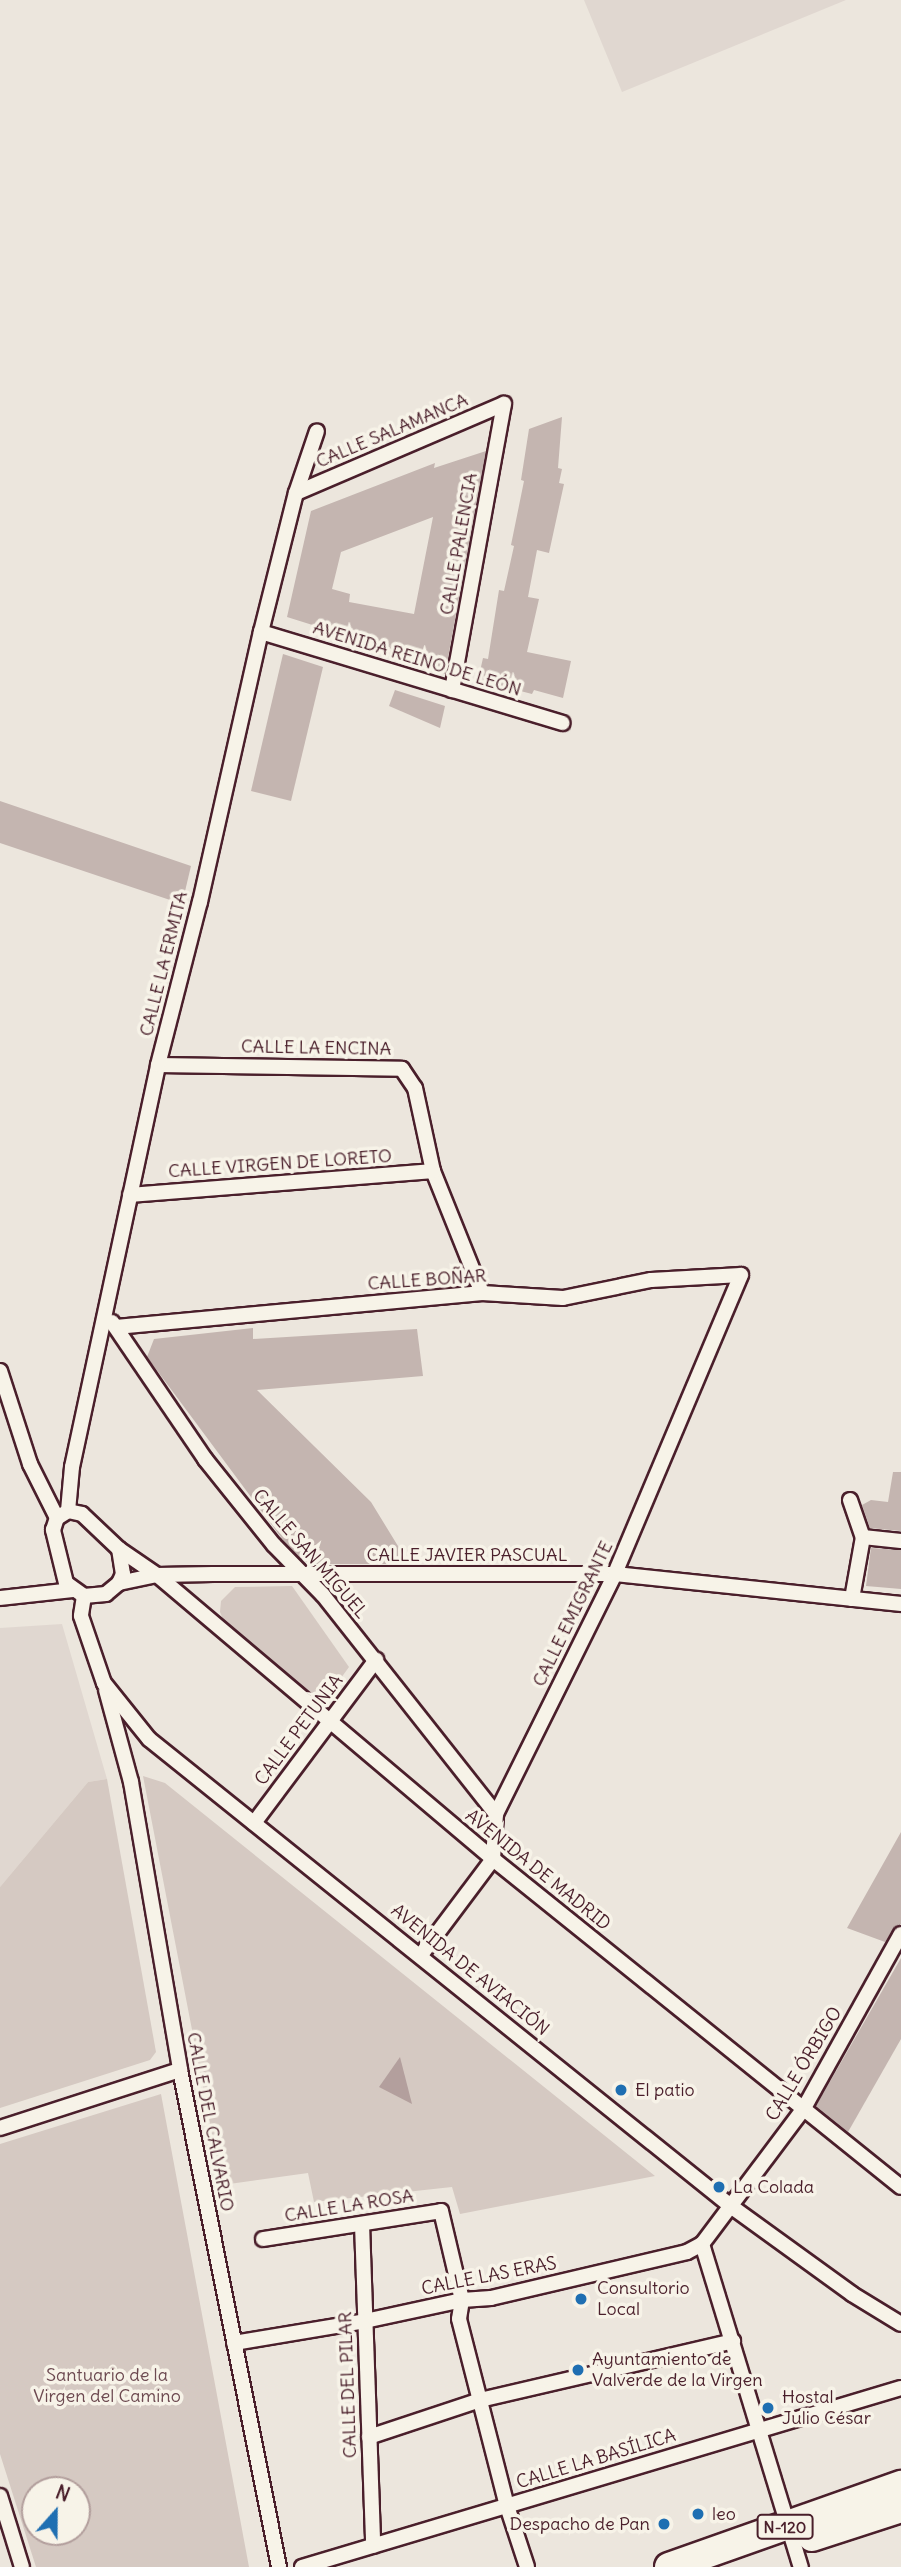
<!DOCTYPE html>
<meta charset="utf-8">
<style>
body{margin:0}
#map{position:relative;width:901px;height:2567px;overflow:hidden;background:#ece6dd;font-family:Delius,sans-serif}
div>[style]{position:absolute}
.built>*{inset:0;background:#e0d7d0}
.green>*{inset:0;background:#d5c9c2}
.water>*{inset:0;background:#b39f9d}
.building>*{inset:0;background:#c4b5b0}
.roads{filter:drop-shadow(2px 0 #4a1f2b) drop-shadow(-2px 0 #4a1f2b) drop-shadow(0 2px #4a1f2b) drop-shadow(0 -2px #4a1f2b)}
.street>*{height:14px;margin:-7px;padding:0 7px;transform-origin:7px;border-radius:7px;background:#f7f3e8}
.highway>*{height:28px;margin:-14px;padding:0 14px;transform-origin:14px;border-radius:14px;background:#f7f3e8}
.dots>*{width:19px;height:19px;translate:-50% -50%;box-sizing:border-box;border:4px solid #f7f3e8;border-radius:50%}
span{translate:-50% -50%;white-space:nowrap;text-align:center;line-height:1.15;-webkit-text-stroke:7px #f7f3e8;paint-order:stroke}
.shield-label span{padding:2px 5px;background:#f7f3e8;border:2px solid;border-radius:5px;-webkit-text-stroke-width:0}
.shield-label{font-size:16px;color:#4a1f2b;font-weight:700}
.street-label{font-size:18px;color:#4a1f2b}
.poi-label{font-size:18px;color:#4a1f2b}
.left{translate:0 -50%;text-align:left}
.right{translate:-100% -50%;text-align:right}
.park-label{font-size:18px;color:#6d4a51}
.north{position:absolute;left:21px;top:2476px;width:70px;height:70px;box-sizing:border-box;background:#f7f3e8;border:2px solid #b29e9c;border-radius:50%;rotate:21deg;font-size:19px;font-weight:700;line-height:28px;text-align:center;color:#4a1f2b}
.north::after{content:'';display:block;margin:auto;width:24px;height:32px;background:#1f6fb2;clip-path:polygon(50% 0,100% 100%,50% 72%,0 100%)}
</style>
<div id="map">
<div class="built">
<div style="clip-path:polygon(584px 0,846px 0,622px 92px)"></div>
<div style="clip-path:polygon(62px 1624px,107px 1779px,88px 1782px,0 1887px,0 1628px)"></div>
</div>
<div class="green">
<div style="clip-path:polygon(292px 1586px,349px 1667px,322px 1704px,224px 1622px,220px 1612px,221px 1601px,235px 1587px)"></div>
<div style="clip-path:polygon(143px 1776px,165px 1783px,655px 2176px,460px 2214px,452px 2187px,314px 2202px,308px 2173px,222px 2185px)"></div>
<div style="clip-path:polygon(107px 1779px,156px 2052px,150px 2060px,0 2108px,0 1887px,88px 1782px)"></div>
<div style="clip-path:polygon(evenodd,161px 2094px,249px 2567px,36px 2567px,0 2454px,0 2144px,161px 2094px,35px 2490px,77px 2490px,77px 2532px,35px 2532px,35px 2490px)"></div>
</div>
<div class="water">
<div style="clip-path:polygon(400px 2057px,412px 2104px,379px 2087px)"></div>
</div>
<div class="building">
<div style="clip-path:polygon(562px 417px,558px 468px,562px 469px,559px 483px,564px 484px,549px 553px,537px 550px,528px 597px,539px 599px,527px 652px,571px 661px,563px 698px,534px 690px,532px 694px,478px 680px,483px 658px,488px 659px,499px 590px,504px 591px,514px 546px,511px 545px,524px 481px,521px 480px,529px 429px)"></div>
<div style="clip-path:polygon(evenodd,486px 451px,445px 674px,386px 656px,387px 651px,337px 637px,338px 633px,287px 617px,311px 511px,435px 463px,434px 468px,486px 451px,433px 517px,414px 614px,349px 602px,350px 594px,332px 589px,341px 552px,433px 517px)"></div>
<div style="clip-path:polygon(283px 654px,323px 667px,291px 801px,251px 791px)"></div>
<div style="clip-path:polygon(395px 690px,445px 706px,440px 728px,389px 706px)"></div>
<div style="clip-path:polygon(0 801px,191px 866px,182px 904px,0 843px)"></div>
<div style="clip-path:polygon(253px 1328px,253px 1339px,417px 1329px,423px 1376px,257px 1390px,371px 1502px,409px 1564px,313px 1564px,302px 1560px,286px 1544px,147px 1357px,154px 1339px)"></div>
<div style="clip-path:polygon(893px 1472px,901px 1472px,901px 1531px,870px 1528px,862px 1505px,871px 1500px,888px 1502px)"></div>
<div style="clip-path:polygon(871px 1548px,901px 1550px,901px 1589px,866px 1586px)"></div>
<div style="clip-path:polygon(901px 1832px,901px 1924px,893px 1929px,885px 1942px,847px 1928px)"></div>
<div style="clip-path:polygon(901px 1958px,901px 2039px,848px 2132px,816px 2106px)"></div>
</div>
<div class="roads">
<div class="street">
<div style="left:296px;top:493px;width:226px;rotate:-23.2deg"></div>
<div style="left:261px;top:632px;width:315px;rotate:16.8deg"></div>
<div style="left:452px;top:690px;width:291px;rotate:-79.7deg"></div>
<div style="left:158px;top:1065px;width:244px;rotate:0.9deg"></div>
<div style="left:402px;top:1069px;width:23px;rotate:56deg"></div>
<div style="left:415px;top:1088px;width:85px;rotate:77.8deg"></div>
<div style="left:433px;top:1171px;width:131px;rotate:68.1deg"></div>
<div style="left:130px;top:1195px;width:304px;rotate:-4.5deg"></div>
<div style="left:112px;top:1322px;width:166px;rotate:55.8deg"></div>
<div style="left:205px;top:1459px;width:110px;rotate:51.3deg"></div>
<div style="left:274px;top:1545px;width:70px;rotate:45.6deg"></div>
<div style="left:323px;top:1595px;width:279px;rotate:51.7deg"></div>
<div style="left:116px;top:1327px;width:368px;rotate:-5.3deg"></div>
<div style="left:482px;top:1293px;width:81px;rotate:3.5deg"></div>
<div style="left:563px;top:1298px;width:90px;rotate:-11.6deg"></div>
<div style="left:651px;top:1280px;width:90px;rotate:-3.2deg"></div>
<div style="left:741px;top:1275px;width:324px;rotate:112.9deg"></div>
<div style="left:615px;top:1574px;width:268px;rotate:116.4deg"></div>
<div style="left:496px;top:1814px;width:45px;rotate:93.8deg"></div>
<div style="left:493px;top:1859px;width:120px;rotate:126.9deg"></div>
<div style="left:0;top:1371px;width:98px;rotate:72.1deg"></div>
<div style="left:30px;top:1464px;width:60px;rotate:63.4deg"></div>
<div style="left:850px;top:1500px;width:39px;rotate:71deg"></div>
<div style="left:863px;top:1537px;width:63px;rotate:100.1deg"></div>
<div style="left:68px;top:1511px;width:44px;rotate:-84.8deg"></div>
<div style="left:72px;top:1467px;width:411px;rotate:-77.9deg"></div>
<div style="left:158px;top:1065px;width:168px;rotate:-75.6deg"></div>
<div style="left:200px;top:902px;width:277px;rotate:-77.3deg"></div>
<div style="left:261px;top:632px;width:143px;rotate:-75.9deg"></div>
<div style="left:296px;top:493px;width:65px;rotate:-71.3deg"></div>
<div style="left:68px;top:1511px;width:14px;rotate:12deg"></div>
<div style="left:82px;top:1514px;width:51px;rotate:43.4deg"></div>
<div style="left:119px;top:1549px;width:25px;rotate:81deg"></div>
<div style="left:123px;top:1574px;width:10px;rotate:114deg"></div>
<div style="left:119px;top:1583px;width:17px;rotate:140deg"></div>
<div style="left:106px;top:1594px;width:22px;rotate:175deg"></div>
<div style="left:84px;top:1596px;width:22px;rotate:-144deg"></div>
<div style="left:66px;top:1583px;width:55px;rotate:-103.8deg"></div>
<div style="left:53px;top:1530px;width:13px;rotate:-72deg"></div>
<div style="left:57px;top:1518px;width:13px;rotate:-32deg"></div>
<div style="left:863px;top:1537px;width:38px;rotate:6deg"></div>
<div style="left:119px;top:1549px;width:46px;rotate:34.4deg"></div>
<div style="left:157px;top:1575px;width:440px;rotate:40.2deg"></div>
<div style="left:493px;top:1859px;width:523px;rotate:38.8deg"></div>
<div style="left:119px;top:1583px;width:39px;rotate:-12deg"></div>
<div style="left:157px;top:1575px;width:56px;rotate:-1deg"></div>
<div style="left:213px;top:1574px;width:402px"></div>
<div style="left:615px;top:1574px;width:288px;rotate:6deg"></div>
<div style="left:84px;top:1596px;width:20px;rotate:99deg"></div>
<div style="left:81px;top:1616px;width:71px;rotate:71.1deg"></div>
<div style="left:104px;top:1683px;width:72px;rotate:51.2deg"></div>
<div style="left:149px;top:1739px;width:748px;rotate:38.76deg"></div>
<div style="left:732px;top:2207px;width:148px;rotate:35.9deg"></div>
<div style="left:852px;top:2294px;width:57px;rotate:31.5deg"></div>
<div style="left:0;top:1598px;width:73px;rotate:-6.3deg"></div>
<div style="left:106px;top:1690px;width:95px;rotate:74.8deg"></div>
<div style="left:131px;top:1782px;width:292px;rotate:80.3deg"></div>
<div style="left:180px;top:2070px;width:507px;rotate:78.73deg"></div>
<div style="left:254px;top:1823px;width:204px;rotate:-53.2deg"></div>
<div style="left:0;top:2128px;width:189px;rotate:-17.9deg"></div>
<div style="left:362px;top:2224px;width:322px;rotate:88deg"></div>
<div style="left:263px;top:2239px;width:180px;rotate:-8.9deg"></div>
<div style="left:441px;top:2211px;width:91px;rotate:76.7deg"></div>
<div style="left:462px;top:2300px;width:19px;rotate:99deg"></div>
<div style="left:459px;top:2319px;width:193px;rotate:75.6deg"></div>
<div style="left:507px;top:2506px;width:64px;rotate:71.8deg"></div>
<div style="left:702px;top:2244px;width:338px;rotate:73deg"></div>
<div style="left:234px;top:2343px;width:133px;rotate:-9.5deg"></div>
<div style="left:365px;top:2321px;width:99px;rotate:-12.2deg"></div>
<div style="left:462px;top:2300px;width:29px;rotate:-4deg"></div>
<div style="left:491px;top:2298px;width:201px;rotate:-13.2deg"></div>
<div style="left:687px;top:2252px;width:17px;rotate:-28deg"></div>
<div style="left:702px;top:2244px;width:170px;rotate:-53.1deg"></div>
<div style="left:804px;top:2108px;width:199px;rotate:-60.9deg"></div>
<div style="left:369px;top:2437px;width:117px;rotate:-18.4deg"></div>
<div style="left:480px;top:2400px;width:260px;rotate:-13.1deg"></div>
<div style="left:0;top:2496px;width:74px;rotate:72.8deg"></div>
<div style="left:302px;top:2567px;width:625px;rotate:-16.64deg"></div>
</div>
<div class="highway">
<div style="left:812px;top:2537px;width:94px;rotate:-18deg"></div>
<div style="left:669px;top:2567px;width:246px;rotate:-19.5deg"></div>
</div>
</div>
<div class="dots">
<div style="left:621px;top:2090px;background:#1f6fb2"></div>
<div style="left:719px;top:2187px;background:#1f6fb2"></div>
<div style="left:581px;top:2299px;background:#1f6fb2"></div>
<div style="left:578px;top:2370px;background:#1f6fb2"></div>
<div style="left:768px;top:2408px;background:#1f6fb2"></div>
<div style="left:698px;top:2514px;background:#1f6fb2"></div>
<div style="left:664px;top:2524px;background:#1f6fb2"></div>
</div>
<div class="shield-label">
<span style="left:785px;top:2527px">N-120</span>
</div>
<div class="street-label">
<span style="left:392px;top:431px;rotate:-23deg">CALLE SALAMANCA</span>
<span style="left:459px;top:544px;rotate:-80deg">CALLE PALENCIA</span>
<span style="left:417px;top:659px;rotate:17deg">AVENIDA REINO DE LEÓN</span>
<span style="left:164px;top:964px;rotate:-76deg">CALLE LA ERMITA</span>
<span style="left:316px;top:1048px;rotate:1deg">CALLE LA ENCINA</span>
<span style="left:280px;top:1164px;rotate:-4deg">CALLE VIRGEN DE LORETO</span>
<span style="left:427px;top:1280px;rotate:-4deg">CALLE BOÑAR</span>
<span style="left:310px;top:1554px;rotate:49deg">CALLE SAN MIGUEL</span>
<span style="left:467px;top:1555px">CALLE JAVIER PASCUAL</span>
<span style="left:573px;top:1614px;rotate:-64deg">CALLE EMIGRANTE</span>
<span style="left:299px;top:1730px;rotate:-53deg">CALLE PETUNIA</span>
<span style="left:538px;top:1870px;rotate:39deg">AVENIDA DE MADRID</span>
<span style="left:470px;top:1970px;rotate:39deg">AVENIDA DE AVIACIÓN</span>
<span style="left:804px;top:2064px;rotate:-59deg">CALLE ÓRBIGO</span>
<span style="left:210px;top:2122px;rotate:79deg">CALLE DEL CALVARIO</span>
<span style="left:349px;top:2206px;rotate:-9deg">CALLE LA ROSA</span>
<span style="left:489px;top:2276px;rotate:-11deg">CALLE LAS ERAS</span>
<span style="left:348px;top:2385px;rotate:-92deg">CALLE DEL PILAR</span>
<span style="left:596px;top:2459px;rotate:-17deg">CALLE LA BASÍLICA</span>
</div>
<div class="poi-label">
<span class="left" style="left:635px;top:2090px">El patio</span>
<span class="left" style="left:733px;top:2187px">La Colada</span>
<span class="left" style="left:597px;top:2299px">Consultorio<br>Local</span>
<span class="left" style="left:592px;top:2370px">Ayuntamiento de<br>Valverde de la Virgen</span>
<span class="left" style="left:782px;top:2408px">Hostal<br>Julio César</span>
<span class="left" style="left:712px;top:2514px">leo</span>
<span class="right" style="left:650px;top:2524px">Despacho de Pan</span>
</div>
<div class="park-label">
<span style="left:107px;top:2386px">Santuario de la<br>Virgen del Camino</span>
</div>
<div class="north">N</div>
</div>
